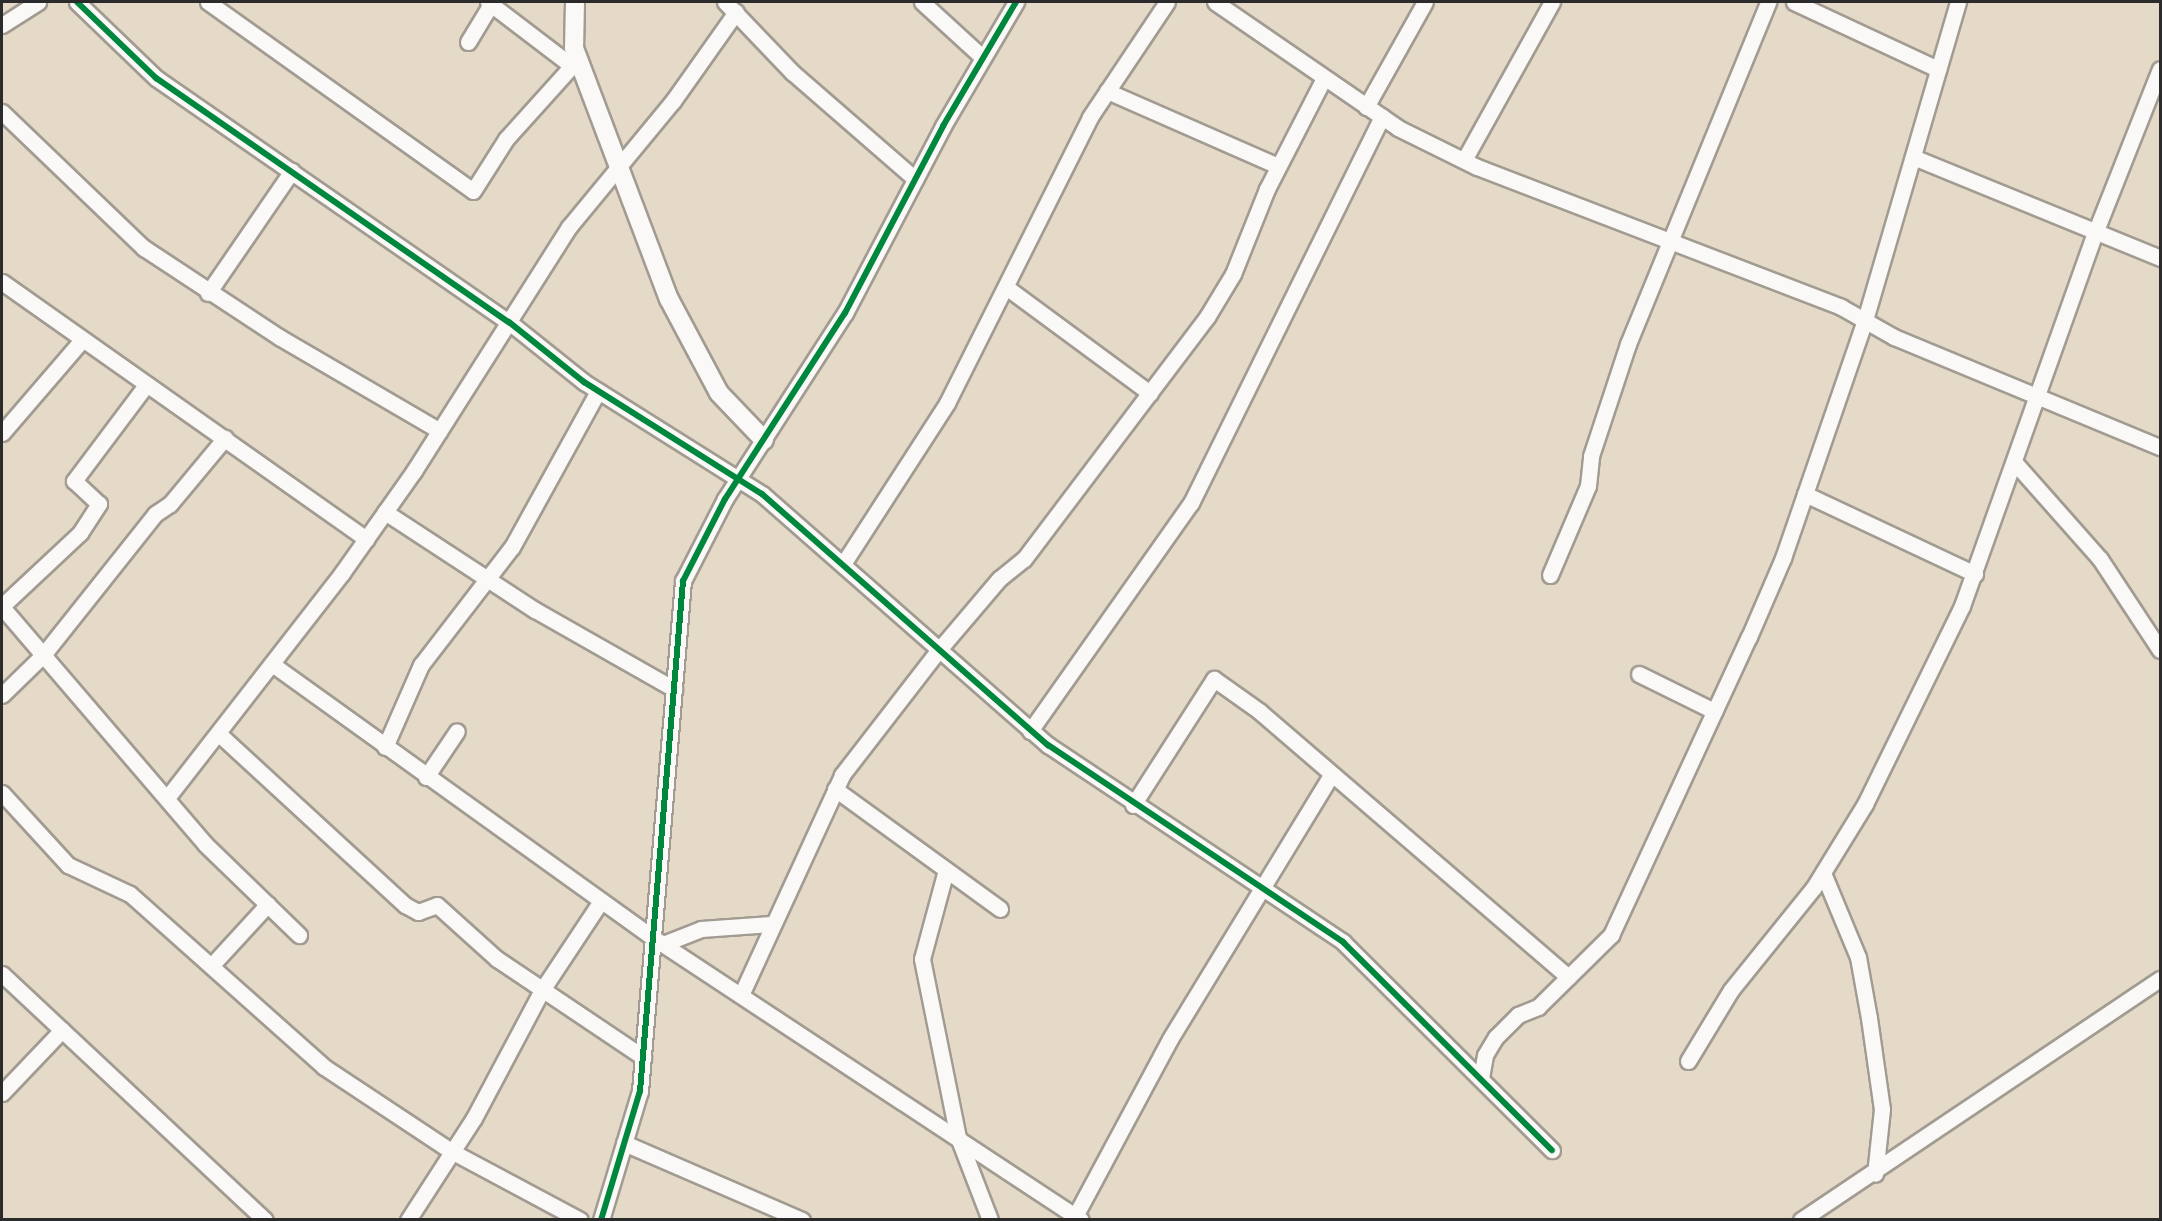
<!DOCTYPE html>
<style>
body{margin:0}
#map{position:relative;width:2162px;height:1221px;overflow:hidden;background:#e5d9c8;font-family:Itim,sans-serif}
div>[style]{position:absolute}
.roads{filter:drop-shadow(2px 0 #a19b91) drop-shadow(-2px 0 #a19b91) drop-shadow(0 2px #a19b91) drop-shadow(0 -2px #a19b91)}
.minor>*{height:15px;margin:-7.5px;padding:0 7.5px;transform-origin:7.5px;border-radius:7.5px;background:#fbf9f7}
.tertiary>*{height:18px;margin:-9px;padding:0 9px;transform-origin:9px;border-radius:9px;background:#fbf9f7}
.cycleway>*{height:6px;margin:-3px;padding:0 3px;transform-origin:3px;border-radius:3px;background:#00873e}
span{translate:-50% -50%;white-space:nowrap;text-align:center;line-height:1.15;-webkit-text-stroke:6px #f6f6f2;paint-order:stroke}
.frame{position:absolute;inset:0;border:3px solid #2b2b2b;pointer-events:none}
</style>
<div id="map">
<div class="roads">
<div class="minor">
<div style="left:77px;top:2px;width:110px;rotate:43.9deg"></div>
<div style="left:156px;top:78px;width:429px;rotate:34.7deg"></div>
<div style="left:509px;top:322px;width:96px;rotate:38.7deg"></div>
<div style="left:584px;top:382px;width:210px;rotate:32.2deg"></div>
<div style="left:762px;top:494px;width:381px;rotate:41.3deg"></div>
<div style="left:1048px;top:745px;width:355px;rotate:33.7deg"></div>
<div style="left:1343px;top:942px;width:295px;rotate:44.9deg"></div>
<div style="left:208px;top:2px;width:325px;rotate:35.5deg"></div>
<div style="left:473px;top:191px;width:62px;rotate:-57.6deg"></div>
<div style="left:506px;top:139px;width:108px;rotate:-48deg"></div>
<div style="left:488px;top:2px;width:106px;rotate:37.3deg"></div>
<div style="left:725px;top:2px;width:97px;rotate:46.3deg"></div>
<div style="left:792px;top:72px;width:163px;rotate:41deg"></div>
<div style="left:922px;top:2px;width:81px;rotate:42.5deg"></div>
<div style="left:1215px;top:2px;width:222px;rotate:34.5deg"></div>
<div style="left:1398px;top:128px;width:88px;rotate:26.3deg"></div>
<div style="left:1477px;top:167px;width:390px;rotate:21deg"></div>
<div style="left:1841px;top:307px;width:61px;rotate:29.5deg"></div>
<div style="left:1894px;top:337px;width:288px;rotate:22.5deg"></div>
<div style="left:1794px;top:2px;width:159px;rotate:25deg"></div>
<div style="left:2px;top:25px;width:43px;rotate:-32.6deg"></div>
<div style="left:468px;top:42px;width:44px;rotate:-58.8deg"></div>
<div style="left:1107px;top:91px;width:187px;rotate:23.7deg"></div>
<div style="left:1366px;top:107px;width:120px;rotate:-60.7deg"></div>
<div style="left:2px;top:112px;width:197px;rotate:43.8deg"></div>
<div style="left:144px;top:248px;width:162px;rotate:33.4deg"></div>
<div style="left:279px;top:337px;width:186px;rotate:30.3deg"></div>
<div style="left:1913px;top:157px;width:267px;rotate:22.2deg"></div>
<div style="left:1464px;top:160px;width:181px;rotate:-60.9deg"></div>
<div style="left:2px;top:282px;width:446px;rotate:35.2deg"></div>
<div style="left:1006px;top:287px;width:179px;rotate:36.4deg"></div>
<div style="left:208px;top:293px;width:148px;rotate:-55.5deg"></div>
<div style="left:2px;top:433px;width:121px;rotate:-49.3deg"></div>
<div style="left:2016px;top:464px;width:127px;rotate:48.5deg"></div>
<div style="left:2100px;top:559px;width:109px;rotate:56.6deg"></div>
<div style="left:1805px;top:494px;width:188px;rotate:25.2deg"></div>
<div style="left:385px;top:512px;width:179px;rotate:33.2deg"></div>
<div style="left:535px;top:610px;width:160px;rotate:29.6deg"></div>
<div style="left:843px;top:564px;width:192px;rotate:-57.1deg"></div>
<div style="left:947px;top:403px;width:320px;rotate:-63.4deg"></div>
<div style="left:1090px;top:117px;width:138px;rotate:-56.2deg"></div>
<div style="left:1550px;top:575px;width:97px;rotate:-66.9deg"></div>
<div style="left:1588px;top:486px;width:30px;rotate:-84deg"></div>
<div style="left:1591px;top:456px;width:118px;rotate:-71.7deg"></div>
<div style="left:1628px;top:344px;width:370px;rotate:-67.7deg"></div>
<div style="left:2px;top:606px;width:107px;rotate:-43.1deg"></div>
<div style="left:80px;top:533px;width:35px;rotate:-57deg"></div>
<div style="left:99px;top:504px;width:34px;rotate:-137deg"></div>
<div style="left:74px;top:481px;width:120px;rotate:-53.1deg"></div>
<div style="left:2px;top:607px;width:312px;rotate:49.4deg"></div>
<div style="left:205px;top:844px;width:131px;rotate:44.1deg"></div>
<div style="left:272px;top:664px;width:472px;rotate:35.7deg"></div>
<div style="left:655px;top:939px;width:510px;rotate:33.41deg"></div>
<div style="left:1639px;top:674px;width:84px;rotate:26.3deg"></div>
<div style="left:2px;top:695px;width:57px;rotate:-44.3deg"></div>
<div style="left:43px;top:655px;width:180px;rotate:-51.5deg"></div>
<div style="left:155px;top:514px;width:18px;rotate:-34deg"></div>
<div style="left:170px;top:504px;width:86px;rotate:-50.2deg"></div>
<div style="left:1030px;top:731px;width:279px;rotate:-54.8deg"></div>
<div style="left:1191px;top:503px;width:431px;rotate:-63.7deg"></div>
<div style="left:219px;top:734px;width:253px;rotate:42.6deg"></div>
<div style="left:405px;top:905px;width:15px;rotate:28deg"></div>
<div style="left:418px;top:912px;width:20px;rotate:-20deg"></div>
<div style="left:437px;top:905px;width:81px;rotate:42deg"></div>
<div style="left:497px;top:959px;width:176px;rotate:33.9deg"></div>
<div style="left:385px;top:747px;width:90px;rotate:-66.3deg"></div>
<div style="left:421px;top:665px;width:149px;rotate:-52.4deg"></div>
<div style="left:512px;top:547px;width:178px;rotate:-61.1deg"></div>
<div style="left:426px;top:777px;width:55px;rotate:-56deg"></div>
<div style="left:835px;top:789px;width:204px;rotate:36deg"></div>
<div style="left:2px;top:793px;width:98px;rotate:47.5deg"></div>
<div style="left:68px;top:865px;width:68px;rotate:25.1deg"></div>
<div style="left:130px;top:894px;width:260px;rotate:41.7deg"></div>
<div style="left:324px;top:1067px;width:152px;rotate:33.5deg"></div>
<div style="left:451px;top:1151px;width:146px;rotate:28.1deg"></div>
<div style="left:167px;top:798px;width:285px;rotate:-52.1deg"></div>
<div style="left:342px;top:573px;width:125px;rotate:-54.8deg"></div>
<div style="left:414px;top:471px;width:289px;rotate:-57.6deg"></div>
<div style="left:569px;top:227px;width:163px;rotate:-50.5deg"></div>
<div style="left:673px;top:101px;width:109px;rotate:-54.7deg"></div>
<div style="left:1133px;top:805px;width:150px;rotate:-57.3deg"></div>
<div style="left:1214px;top:679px;width:55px;rotate:35.4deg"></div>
<div style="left:1259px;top:711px;width:408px;rotate:40.7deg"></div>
<div style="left:946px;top:870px;width:92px;rotate:105.1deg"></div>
<div style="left:922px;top:959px;width:182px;rotate:78.6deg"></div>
<div style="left:958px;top:1137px;width:89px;rotate:68.9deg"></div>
<div style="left:1823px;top:873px;width:91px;rotate:67.4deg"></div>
<div style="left:1858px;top:957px;width:62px;rotate:79.8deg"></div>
<div style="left:1869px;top:1018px;width:92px;rotate:81.9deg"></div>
<div style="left:1882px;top:1109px;width:65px;rotate:96.1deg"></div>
<div style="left:663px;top:944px;width:41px;rotate:-21.5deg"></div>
<div style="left:701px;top:929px;width:70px;rotate:-4.1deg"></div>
<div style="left:211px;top:966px;width:84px;rotate:-47.4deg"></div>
<div style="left:2px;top:974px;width:360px;rotate:43.1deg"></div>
<div style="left:741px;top:995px;width:242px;rotate:-65.3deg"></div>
<div style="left:842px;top:775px;width:155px;rotate:-52.3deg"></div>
<div style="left:937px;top:652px;width:96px;rotate:-49.7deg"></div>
<div style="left:999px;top:579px;width:32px;rotate:-39deg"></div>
<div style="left:1024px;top:559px;width:303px;rotate:-52.9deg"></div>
<div style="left:1207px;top:317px;width:50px;rotate:-58.8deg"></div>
<div style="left:1233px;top:274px;width:92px;rotate:-68.2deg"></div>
<div style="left:1267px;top:189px;width:123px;rotate:-62.8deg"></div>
<div style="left:1688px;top:1061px;width:83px;rotate:-58.8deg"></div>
<div style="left:1731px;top:990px;width:132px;rotate:-51.1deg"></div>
<div style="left:1814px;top:887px;width:97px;rotate:-58.4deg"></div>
<div style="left:1865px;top:804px;width:220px;rotate:-63.9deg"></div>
<div style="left:1962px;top:606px;width:396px;rotate:-70.4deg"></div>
<div style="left:2095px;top:233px;width:176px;rotate:-68.4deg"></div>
<div style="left:1481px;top:1078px;width:23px;rotate:-80deg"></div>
<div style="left:1485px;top:1055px;width:21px;rotate:-59deg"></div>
<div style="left:1496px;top:1037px;width:31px;rotate:-45deg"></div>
<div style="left:1518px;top:1015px;width:22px;rotate:-22deg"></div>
<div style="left:1538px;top:1007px;width:103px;rotate:-44.6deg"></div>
<div style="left:1611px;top:935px;width:328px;rotate:-65.2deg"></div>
<div style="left:1749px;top:637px;width:86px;rotate:-66.7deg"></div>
<div style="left:1783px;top:558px;width:252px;rotate:-71deg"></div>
<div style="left:1865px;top:320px;width:331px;rotate:-73.7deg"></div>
<div style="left:2px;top:1093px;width:87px;rotate:-46.4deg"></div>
<div style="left:624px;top:1143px;width:194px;rotate:23.4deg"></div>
<div style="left:408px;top:1220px;width:121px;rotate:-57.1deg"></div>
<div style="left:474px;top:1118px;width:145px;rotate:-62deg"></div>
<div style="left:542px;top:990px;width:107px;rotate:-56.5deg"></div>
<div style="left:601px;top:1220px;width:135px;rotate:-73.2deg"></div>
<div style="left:640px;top:1091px;width:512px;rotate:-85.18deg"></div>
<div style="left:683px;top:581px;width:92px;rotate:-62.9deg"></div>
<div style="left:725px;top:499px;width:221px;rotate:-57.2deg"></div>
<div style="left:845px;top:313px;width:211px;rotate:-62.3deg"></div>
<div style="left:943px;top:126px;width:144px;rotate:-59.5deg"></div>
<div style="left:1073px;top:1220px;width:205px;rotate:-61.8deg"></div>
<div style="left:1170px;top:1039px;width:309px;rotate:-58.6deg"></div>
<div style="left:1801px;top:1220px;width:432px;rotate:-33.9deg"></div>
</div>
<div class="tertiary">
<div style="left:575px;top:2px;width:46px;rotate:91.2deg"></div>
<div style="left:574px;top:48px;width:268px;rotate:69.3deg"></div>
<div style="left:669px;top:299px;width:106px;rotate:62deg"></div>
<div style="left:719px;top:393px;width:65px;rotate:46.2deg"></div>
</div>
</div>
<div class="cycleway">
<div style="left:77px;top:2px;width:110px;rotate:43.9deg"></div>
<div style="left:156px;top:78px;width:429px;rotate:34.7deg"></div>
<div style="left:509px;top:322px;width:96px;rotate:38.7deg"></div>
<div style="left:584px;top:382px;width:210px;rotate:32.2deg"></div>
<div style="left:762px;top:494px;width:381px;rotate:41.3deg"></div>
<div style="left:1048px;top:745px;width:355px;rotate:33.7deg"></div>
<div style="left:1343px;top:942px;width:295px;rotate:44.9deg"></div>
<div style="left:601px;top:1220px;width:135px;rotate:-73.2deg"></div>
<div style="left:640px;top:1091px;width:512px;rotate:-85.18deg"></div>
<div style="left:683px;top:581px;width:92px;rotate:-62.9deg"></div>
<div style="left:725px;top:499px;width:221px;rotate:-57.2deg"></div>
<div style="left:845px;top:313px;width:211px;rotate:-62.3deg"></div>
<div style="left:943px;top:126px;width:144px;rotate:-59.5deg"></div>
</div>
<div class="frame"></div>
</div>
